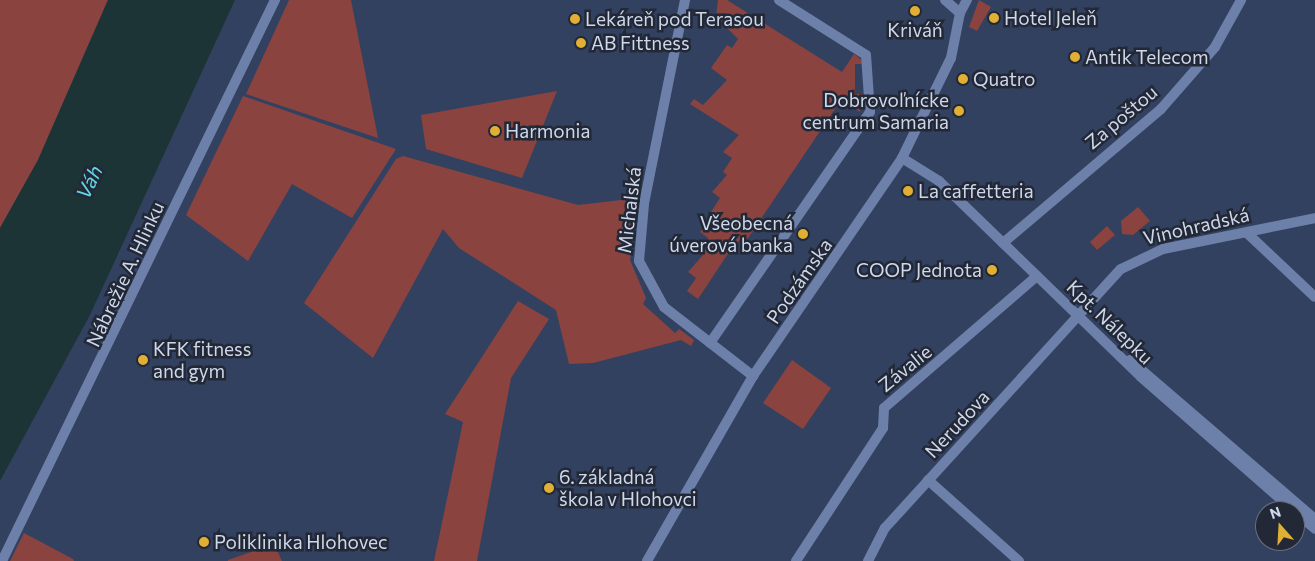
<!DOCTYPE html>
<meta charset="utf-8">
<style>
body{margin:0}
#map{position:relative;width:1315px;height:561px;overflow:hidden;background:#334160;font-family:Commissioner,sans-serif}
div>[style]{position:absolute}
.green>*{inset:0;background:#8b433f}
.water>*{inset:0;background:#1d3437}
.minor>*{height:10px;margin:-5px;padding:0 5px;transform-origin:5px;border-radius:5px;background:#6d80a9}
.dots>*{width:14px;height:14px;translate:-50% -50%;box-sizing:border-box;border:2px solid #222836;border-radius:50%}
span{translate:-50% -50%;white-space:nowrap;text-align:center;line-height:1.15;-webkit-text-stroke:5px #222836;paint-order:stroke}
.poi-label{font-size:19px;color:#cfd8eb}
.left{translate:0 -50%;text-align:left}
.right{translate:-100% -50%;text-align:right}
.street-label{font-size:19px;color:#cfd8eb}
.water-label{font-size:20px;color:#62d7e4;font-style:italic}
.north{position:absolute;left:1255px;top:501px;width:50px;height:50px;box-sizing:border-box;background:#222836;border:1px solid #676e7e;border-radius:50%;rotate:341deg;font-size:14px;font-weight:700;line-height:20px;text-align:center;color:#cfd8eb}
.north::after{content:'';display:block;margin:auto;width:18px;height:22px;background:#e1af34;clip-path:polygon(50% 0,100% 100%,50% 72%,0 100%)}
</style>
<div id="map">
<div class="green">
<div style="clip-path:polygon(0 0,108px 0,38px 160px,0 228px)"></div>
<div style="clip-path:polygon(289px 0,351px 0,378px 138px,246px 94px)"></div>
<div style="clip-path:polygon(718px 0,727px 0,842px 72px,854px 54px,862px 60px,863px 64px,855px 64px,855px 94px,863px 94px,860px 112px,841px 100px,746px 241px,742px 238px,731px 249px,698px 299px,687px 291px,696px 278px,688px 272px,703px 255px,699px 252px,708px 238px,700px 232px,715px 215px,711px 212px,720px 198px,712px 192px,727px 175px,723px 172px,732px 158px,723px 152px,739px 135px,690px 104px,694px 99px,703px 105px,727px 80px,711px 68px,727px 45px,732px 48px,738px 39px,716px 17px)"></div>
<div style="clip-path:polygon(979px 0,991px 7px,977px 31px,969px 27px)"></div>
<div style="clip-path:polygon(557px 91px,522px 178px,426px 149px,421px 115px)"></div>
<div style="clip-path:polygon(243px 96px,396px 149px,352px 218px,292px 184px,248px 261px,186px 215px)"></div>
<div style="clip-path:polygon(403px 156px,578px 205px,639px 198px,630px 260px,646px 298px,643px 304px,675px 333px,679px 329px,694px 340px,691px 346px,681px 340px,593px 363px,569px 364px,556px 310px,459px 248px,443px 229px,373px 358px,304px 303px,396px 159px)"></div>
<div style="clip-path:polygon(1138px 207px,1150px 221px,1133px 235px,1122px 234px,1121px 221px)"></div>
<div style="clip-path:polygon(1107px 226px,1115px 235px,1097px 250px,1090px 242px)"></div>
<div style="clip-path:polygon(518px 301px,549px 319px,511px 378px,477px 561px,434px 561px,463px 422px,445px 414px)"></div>
<div style="clip-path:polygon(792px 360px,831px 388px,803px 429px,763px 403px)"></div>
<div style="clip-path:polygon(24px 533px,73px 559px,74px 561px,10px 561px)"></div>
<div style="clip-path:polygon(274px 544px,282px 561px,228px 561px,228px 560px)"></div>
</div>
<div class="water">
<div style="clip-path:polygon(108px 0,235px 0,90px 315px,0 481px,0 228px,38px 160px)"></div>
</div>
<div class="minor">
<div style="left:685px;top:0;width:208px;rotate:101.4deg"></div>
<div style="left:644px;top:204px;width:57px;rotate:95deg"></div>
<div style="left:639px;top:261px;width:52px;rotate:61.5deg"></div>
<div style="left:664px;top:307px;width:113px;rotate:37.8deg"></div>
<div style="left:945px;top:0;width:20px;rotate:41deg"></div>
<div style="left:960px;top:13px;width:15px;rotate:-62deg"></div>
<div style="left:902px;top:158px;width:44px;rotate:31.9deg"></div>
<div style="left:939px;top:181px;width:281px;rotate:44.1deg"></div>
<div style="left:1141px;top:377px;width:203px;rotate:41.2deg"></div>
<div style="left:1247px;top:233px;width:93px;rotate:43.3deg"></div>
<div style="left:1003px;top:243px;width:207px;rotate:-40.3deg"></div>
<div style="left:1161px;top:109px;width:82px;rotate:-48.9deg"></div>
<div style="left:1215px;top:47px;width:54px;rotate:-61deg"></div>
<div style="left:710px;top:343px;width:281px;rotate:-55.3deg"></div>
<div style="left:870px;top:112px;width:57px;rotate:-94deg"></div>
<div style="left:866px;top:55px;width:103px;rotate:-147.7deg"></div>
<div style="left:1130px;top:360px;width:244px;rotate:40.7deg"></div>
<div style="left:928px;top:480px;width:122px;rotate:41.7deg"></div>
<div style="left:1295px;top:512px;width:26px;rotate:40deg"></div>
<div style="left:2px;top:561px;width:624px;rotate:-64.05deg"></div>
<div style="left:647px;top:561px;width:213px;rotate:-60.2deg"></div>
<div style="left:753px;top:376px;width:264px;rotate:-55.6deg"></div>
<div style="left:902px;top:158px;width:111px;rotate:-63.9deg"></div>
<div style="left:951px;top:58px;width:46px;rotate:-78.7deg"></div>
<div style="left:796px;top:561px;width:159px;rotate:-56.8deg"></div>
<div style="left:883px;top:428px;width:20px;rotate:-87deg"></div>
<div style="left:884px;top:408px;width:202px;rotate:-40.8deg"></div>
<div style="left:868px;top:561px;width:37px;rotate:-63deg"></div>
<div style="left:885px;top:528px;width:350px;rotate:-47.7deg"></div>
<div style="left:1121px;top:269px;width:47px;rotate:-25.5deg"></div>
<div style="left:1163px;top:249px;width:155px;rotate:-11.5deg"></div>
</div>
<div class="dots">
<div style="left:915px;top:11px;background:#e1af34"></div>
<div style="left:994px;top:18px;background:#e1af34"></div>
<div style="left:575px;top:19px;background:#e1af34"></div>
<div style="left:581px;top:43px;background:#e1af34"></div>
<div style="left:1075px;top:57px;background:#e1af34"></div>
<div style="left:963px;top:79px;background:#e1af34"></div>
<div style="left:959px;top:111px;background:#e1af34"></div>
<div style="left:495px;top:131px;background:#e1af34"></div>
<div style="left:908px;top:191px;background:#e1af34"></div>
<div style="left:803px;top:234px;background:#e1af34"></div>
<div style="left:992px;top:270px;background:#e1af34"></div>
<div style="left:143px;top:360px;background:#e1af34"></div>
<div style="left:549px;top:488px;background:#e1af34"></div>
<div style="left:204px;top:542px;background:#e1af34"></div>
</div>
<div class="poi-label">
<span class="left" style="left:1004px;top:18px">Hotel Jeleň</span>
<span class="left" style="left:585px;top:19px">Lekáreň pod Terasou</span>
<span style="left:915px;top:30px">Kriváň</span>
<span class="left" style="left:591px;top:43px">AB Fittness</span>
<span class="left" style="left:1085px;top:57px">Antik Telecom</span>
<span class="left" style="left:973px;top:79px">Quatro</span>
<span class="right" style="left:949px;top:111px">Dobrovoľnícke<br>centrum Samaria</span>
<span class="left" style="left:505px;top:131px">Harmonia</span>
<span class="left" style="left:918px;top:191px">La caffetteria</span>
<span class="right" style="left:793px;top:234px">Všeobecná<br>úverová banka</span>
<span class="right" style="left:982px;top:270px">COOP Jednota</span>
<span class="left" style="left:153px;top:360px">KFK fitness<br>and gym</span>
<span class="left" style="left:559px;top:488px">6. základná<br>škola v Hlohovci</span>
<span class="left" style="left:214px;top:542px">Poliklinika Hlohovec</span>
</div>
<div class="street-label">
<span style="left:1121px;top:117px;rotate:-40deg">Za poštou</span>
<span style="left:629px;top:210px;rotate:-83deg">Michalská</span>
<span style="left:1196px;top:226px;rotate:-13deg">Vinohradská</span>
<span style="left:125px;top:274px;rotate:-65deg">Nábrežie A. Hlinku</span>
<span style="left:799px;top:281px;rotate:-55deg">Podzámska</span>
<span style="left:1110px;top:322px;rotate:44deg">Kpt. Nálepku</span>
<span style="left:905px;top:368px;rotate:-39deg">Závalie</span>
<span style="left:957px;top:424px;rotate:-47deg">Nerudova</span>
</div>
<div class="water-label">
<span style="left:89px;top:182px;rotate:-64deg">Váh</span>
</div>
<div class="north">N</div>
</div>
